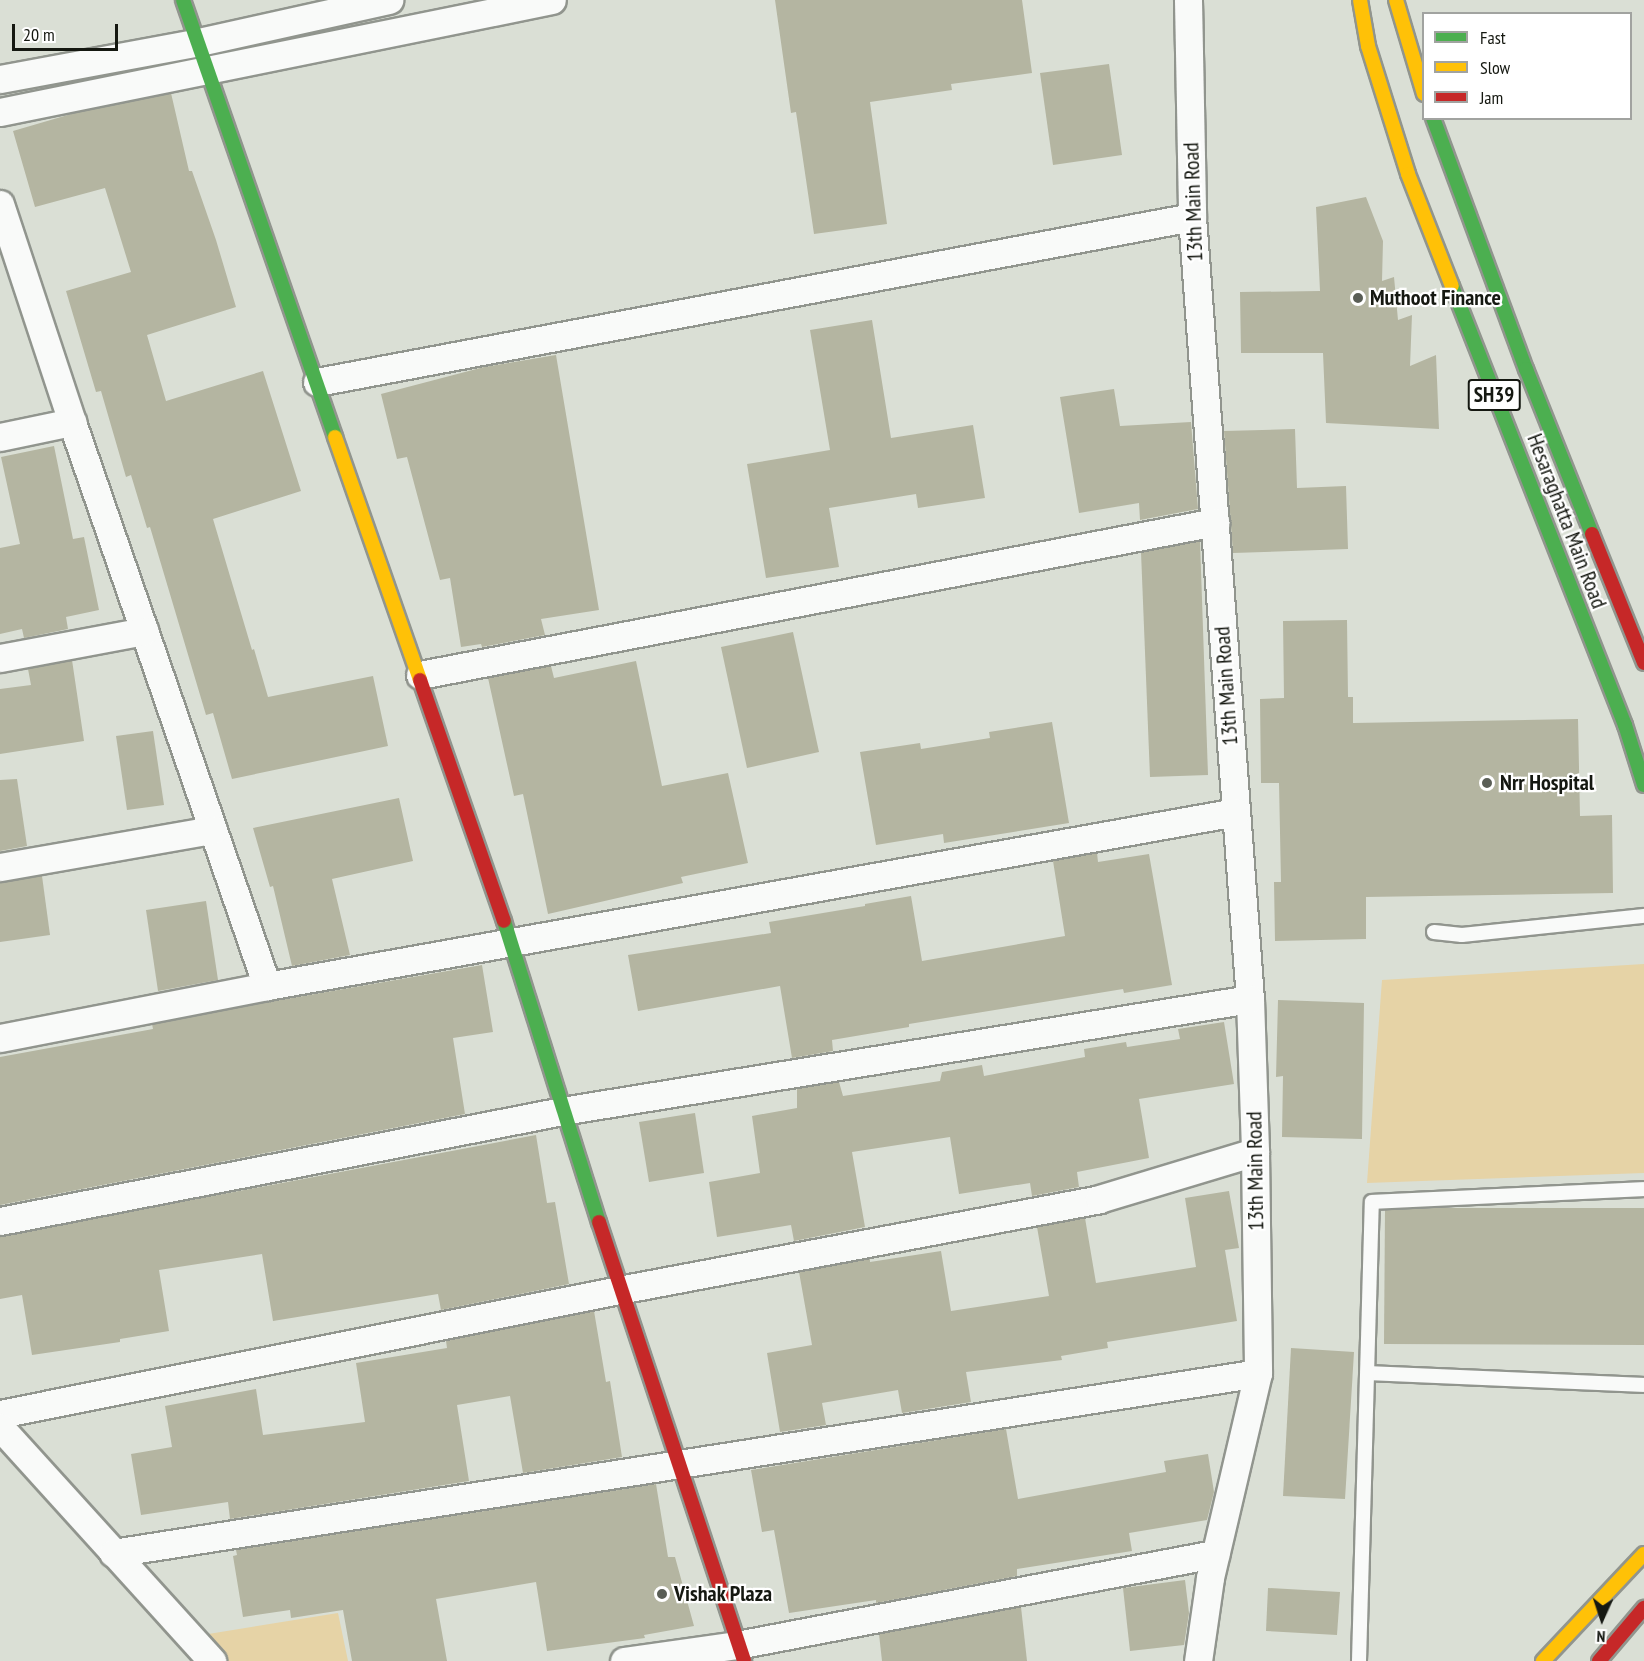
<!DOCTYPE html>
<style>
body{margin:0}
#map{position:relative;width:1644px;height:1661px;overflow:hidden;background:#dadfd5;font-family:"PT Sans Narrow",sans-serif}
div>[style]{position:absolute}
.green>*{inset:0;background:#e6d3a6}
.building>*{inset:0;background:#b4b5a1}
.roads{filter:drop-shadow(2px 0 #91958e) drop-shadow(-2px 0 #91958e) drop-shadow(0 2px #91958e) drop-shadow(0 -2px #91958e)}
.lane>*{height:14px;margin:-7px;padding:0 7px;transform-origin:7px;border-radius:7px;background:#f9faf9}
.street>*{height:27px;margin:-13.5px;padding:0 13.5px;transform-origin:13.5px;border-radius:13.5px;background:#f9faf9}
.fast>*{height:14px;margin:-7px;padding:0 7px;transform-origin:7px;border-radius:7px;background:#4caf50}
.slow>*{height:14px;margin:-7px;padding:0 7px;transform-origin:7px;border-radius:7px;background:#ffc107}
.jam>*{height:14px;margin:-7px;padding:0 7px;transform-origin:7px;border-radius:7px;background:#c62828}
.dots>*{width:16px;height:16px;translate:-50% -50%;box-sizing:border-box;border:3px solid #fff;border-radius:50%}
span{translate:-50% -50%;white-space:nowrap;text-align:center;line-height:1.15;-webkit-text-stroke:4.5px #fff;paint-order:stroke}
.shield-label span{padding:2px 4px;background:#fff;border:2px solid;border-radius:4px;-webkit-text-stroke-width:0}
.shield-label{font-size:21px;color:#151811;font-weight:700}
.street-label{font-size:22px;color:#151811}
.poi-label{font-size:22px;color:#151811;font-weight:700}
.left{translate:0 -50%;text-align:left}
.legend{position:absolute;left:1422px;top:12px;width:210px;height:108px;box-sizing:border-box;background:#fff;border:2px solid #a1a3a0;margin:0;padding:8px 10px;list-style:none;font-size:18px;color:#151811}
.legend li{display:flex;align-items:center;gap:12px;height:30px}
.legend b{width:30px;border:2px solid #a1a3a0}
.north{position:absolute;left:1572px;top:1589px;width:60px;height:60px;-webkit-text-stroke:4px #fff;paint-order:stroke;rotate:183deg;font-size:16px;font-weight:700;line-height:24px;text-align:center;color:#151811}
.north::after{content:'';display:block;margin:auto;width:21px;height:27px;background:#151811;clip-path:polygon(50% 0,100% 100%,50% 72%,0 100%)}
.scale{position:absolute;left:12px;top:24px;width:106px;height:27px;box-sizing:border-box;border:3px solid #151811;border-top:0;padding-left:8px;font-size:18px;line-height:21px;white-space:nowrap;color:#151811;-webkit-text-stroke:4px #fff;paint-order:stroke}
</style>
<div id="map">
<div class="green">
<div style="clip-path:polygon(1644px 964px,1644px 1173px,1367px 1183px,1382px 980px)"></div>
<div style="clip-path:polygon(338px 1613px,348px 1661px,220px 1661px,196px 1636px)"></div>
</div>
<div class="building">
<div style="clip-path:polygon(775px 0,1022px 0,1032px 73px,951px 84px,952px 90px,870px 102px,887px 224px,814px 234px,796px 112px,791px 113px)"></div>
<div style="clip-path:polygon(1109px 64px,1122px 155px,1053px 165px,1040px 73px)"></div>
<div style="clip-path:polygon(171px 93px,189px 171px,192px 171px,216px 240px,236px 307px,147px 335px,166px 401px,263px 371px,301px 491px,213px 519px,252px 650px,254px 649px,268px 697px,373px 676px,388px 746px,232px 779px,213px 713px,206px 715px,150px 527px,147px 528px,131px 475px,126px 477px,101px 391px,96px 392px,66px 291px,131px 272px,105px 188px,35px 207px,13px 131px,78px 112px)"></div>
<div style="clip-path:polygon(1366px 197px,1383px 241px,1382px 281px,1394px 277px,1398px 320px,1412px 315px,1410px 366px,1436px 355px,1439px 429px,1326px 423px,1323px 353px,1241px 353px,1240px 292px,1320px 291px,1316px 207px)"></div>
<div style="clip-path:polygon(872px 320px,891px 438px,973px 425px,985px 498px,918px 508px,916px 494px,829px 508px,839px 567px,766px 578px,747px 464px,830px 450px,810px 330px)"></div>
<div style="clip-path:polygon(556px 355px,599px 610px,541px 619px,545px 635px,482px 647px,481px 644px,461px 647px,450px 578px,440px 580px,407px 457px,397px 459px,381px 394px,484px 367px)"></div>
<div style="clip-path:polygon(1114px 389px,1120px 426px,1191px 422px,1198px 509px,1140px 520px,1139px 503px,1079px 513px,1060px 397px)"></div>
<div style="clip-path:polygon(1295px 429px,1297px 488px,1346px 486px,1348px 549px,1233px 553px,1224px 431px)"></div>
<div style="clip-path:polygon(54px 446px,73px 539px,84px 537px,99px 610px,66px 617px,68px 629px,24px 638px,22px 629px,0 634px,0 548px,20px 544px,1px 457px)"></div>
<div style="clip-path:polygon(1200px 541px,1208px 775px,1150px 777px,1141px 552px)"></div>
<div style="clip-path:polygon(1347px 620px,1348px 697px,1353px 697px,1353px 723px,1578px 719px,1580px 816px,1612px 815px,1613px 893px,1366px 897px,1366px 939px,1275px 941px,1274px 882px,1281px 882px,1279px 783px,1261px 783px,1260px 699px,1284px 698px,1283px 621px)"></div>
<div style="clip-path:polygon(793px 632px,819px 752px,747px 768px,721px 647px)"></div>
<div style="clip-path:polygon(72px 660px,84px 741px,0 754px,0 689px,31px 685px,28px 669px)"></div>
<div style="clip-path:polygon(636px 661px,662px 786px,728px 773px,748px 863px,681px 877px,683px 883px,548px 914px,523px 794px,514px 796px,488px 678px,551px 666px,554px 678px)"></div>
<div style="clip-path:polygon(1052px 722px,1069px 823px,944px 843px,943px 834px,876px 845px,860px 752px,920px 743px,921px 749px,990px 738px,989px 732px)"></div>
<div style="clip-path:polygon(153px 731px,164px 805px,127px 810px,116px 736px)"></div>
<div style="clip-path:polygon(17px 779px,27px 846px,0 851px,0 780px)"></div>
<div style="clip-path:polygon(399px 798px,413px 861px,332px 879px,350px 955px,292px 966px,273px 886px,270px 887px,253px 828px)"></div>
<div style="clip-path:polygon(1097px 853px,1098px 862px,1149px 854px,1172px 985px,1124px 993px,1123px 989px,909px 1024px,909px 1027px,832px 1040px,833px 1051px,792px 1058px,780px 986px,638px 1011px,628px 955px,771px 933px,769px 922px,865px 906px,865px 904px,911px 896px,922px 961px,1065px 936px,1053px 861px)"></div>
<div style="clip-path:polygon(42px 876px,50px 935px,0 942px,0 882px)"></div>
<div style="clip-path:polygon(206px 901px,218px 980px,158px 991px,146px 910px)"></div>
<div style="clip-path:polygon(482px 965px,493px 1032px,453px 1038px,465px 1114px,0 1205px,0 1057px,153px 1029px,152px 1024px,257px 1004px)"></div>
<div style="clip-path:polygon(1278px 1000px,1364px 1003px,1362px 1139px,1282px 1137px,1283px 1076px,1276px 1077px)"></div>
<div style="clip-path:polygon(1224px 1022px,1234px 1084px,1139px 1099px,1149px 1158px,1077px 1172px,1079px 1187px,1032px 1196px,1030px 1183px,959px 1194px,950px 1137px,852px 1152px,865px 1227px,794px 1241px,791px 1225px,717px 1237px,709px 1182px,760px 1173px,752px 1116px,797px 1108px,797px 1089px,839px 1082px,843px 1096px,940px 1081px,942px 1072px,982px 1065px,984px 1076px,1085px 1057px,1084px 1049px,1126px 1042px,1127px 1047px,1180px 1039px,1178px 1029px)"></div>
<div style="clip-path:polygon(695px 1113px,704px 1173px,649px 1182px,639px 1122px)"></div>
<div style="clip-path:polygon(536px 1135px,547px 1203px,555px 1202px,569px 1284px,441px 1310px,438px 1294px,273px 1321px,262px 1254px,159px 1270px,169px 1331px,120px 1339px,120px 1342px,32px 1355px,22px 1295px,0 1299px,0 1236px)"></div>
<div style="clip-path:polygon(1229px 1191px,1239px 1248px,1225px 1250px,1237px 1321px,1107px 1342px,1108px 1348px,1061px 1356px,1062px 1360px,966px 1372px,971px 1402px,902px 1413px,898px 1390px,822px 1403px,826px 1425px,780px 1432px,767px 1353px,812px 1345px,799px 1272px,870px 1258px,870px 1262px,941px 1251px,951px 1311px,1049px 1296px,1037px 1227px,1085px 1218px,1096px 1283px,1196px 1267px,1185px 1198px)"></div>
<div style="clip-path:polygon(1436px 1208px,1644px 1208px,1644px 1345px,1384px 1344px,1385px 1210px)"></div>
<div style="clip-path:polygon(594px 1311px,606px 1382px,610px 1381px,622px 1457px,523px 1473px,510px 1396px,457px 1405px,469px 1481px,230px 1519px,228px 1502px,141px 1515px,131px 1454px,172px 1447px,165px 1406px,256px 1389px,263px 1435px,365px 1422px,356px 1363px,447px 1348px,446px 1341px)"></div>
<div style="clip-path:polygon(1291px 1348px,1354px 1352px,1345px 1499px,1283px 1496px)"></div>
<div style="clip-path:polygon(1006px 1429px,1018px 1499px,1166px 1472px,1164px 1461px,1208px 1454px,1214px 1492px,1207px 1520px,1129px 1533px,1132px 1551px,1017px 1569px,1017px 1576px,876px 1603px,876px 1600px,789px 1613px,774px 1530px,762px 1532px,751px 1470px)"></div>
<div style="clip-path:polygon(656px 1484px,668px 1557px,675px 1557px,694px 1626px,644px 1635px,645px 1638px,547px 1651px,536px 1582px,436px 1599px,447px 1661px,352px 1661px,343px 1610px,291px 1618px,290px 1610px,243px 1617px,233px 1556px,237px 1555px,236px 1550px)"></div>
<div style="clip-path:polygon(1185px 1580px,1189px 1613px,1184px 1645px,1130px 1651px,1123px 1588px)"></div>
<div style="clip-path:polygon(1268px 1588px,1340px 1592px,1337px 1635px,1266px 1631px)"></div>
<div style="clip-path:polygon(1021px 1607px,1027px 1661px,882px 1661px,879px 1634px)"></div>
</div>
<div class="roads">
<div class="lane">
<div style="left:1434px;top:932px;width:28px;rotate:6deg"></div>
<div style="left:1462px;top:935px;width:183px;rotate:-6deg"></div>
<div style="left:1368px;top:1373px;width:276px;rotate:2.5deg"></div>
<div style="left:1359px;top:1661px;width:459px;rotate:-88.4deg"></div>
<div style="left:1372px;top:1202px;width:272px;rotate:-2.7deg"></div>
</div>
<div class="street">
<div style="left:1188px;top:0;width:217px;rotate:88.9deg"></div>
<div style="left:1192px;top:217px;width:784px;rotate:85.76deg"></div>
<div style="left:1250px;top:999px;width:153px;rotate:88.1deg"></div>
<div style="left:1255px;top:1152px;width:221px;rotate:89.2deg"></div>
<div style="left:1258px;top:1373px;width:211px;rotate:103.2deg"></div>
<div style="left:1210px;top:1578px;width:84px;rotate:98.2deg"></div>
<div style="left:0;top:79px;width:202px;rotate:-10.5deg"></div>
<div style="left:199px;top:42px;width:195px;rotate:-12.5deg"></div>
<div style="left:0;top:112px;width:563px;rotate:-11.47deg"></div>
<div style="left:0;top:204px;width:230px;rotate:71.7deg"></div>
<div style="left:72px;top:422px;width:597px;rotate:70.93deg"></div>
<div style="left:317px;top:382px;width:890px;rotate:-10.68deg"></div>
<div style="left:0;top:437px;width:74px;rotate:-11.8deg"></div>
<div style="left:0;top:658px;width:147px;rotate:-10.6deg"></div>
<div style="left:420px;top:675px;width:810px;rotate:-10.89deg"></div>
<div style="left:0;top:867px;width:216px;rotate:-9.9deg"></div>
<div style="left:0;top:1038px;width:272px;rotate:-11deg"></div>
<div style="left:267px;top:986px;width:984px;rotate:-10.18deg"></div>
<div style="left:0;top:1221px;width:573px;rotate:-11.07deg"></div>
<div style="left:562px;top:1111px;width:697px;rotate:-9.25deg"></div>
<div style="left:0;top:1414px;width:631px;rotate:-11.33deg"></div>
<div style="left:619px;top:1290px;width:489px;rotate:-10.7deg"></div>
<div style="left:1099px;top:1199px;width:163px;rotate:-16.8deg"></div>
<div style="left:0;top:1427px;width:316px;rotate:47.8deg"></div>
<div style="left:113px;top:1553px;width:1159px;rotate:-8.93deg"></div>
<div style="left:624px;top:1661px;width:114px;rotate:-8.1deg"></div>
<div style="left:737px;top:1645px;width:487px;rotate:-10.8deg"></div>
</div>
<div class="fast">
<div style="left:183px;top:0;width:463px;rotate:70.8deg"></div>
<div style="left:1433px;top:118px;width:268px;rotate:69.7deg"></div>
<div style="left:1526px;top:369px;width:178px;rotate:68.2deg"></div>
<div style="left:1452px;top:286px;width:472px;rotate:68.5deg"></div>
<div style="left:1625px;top:725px;width:63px;rotate:72.4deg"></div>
<div style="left:504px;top:921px;width:316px;rotate:72.5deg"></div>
</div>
<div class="slow">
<div style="left:1360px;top:0;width:47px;rotate:80.1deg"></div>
<div style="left:1368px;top:46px;width:134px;rotate:72.6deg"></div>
<div style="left:1408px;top:174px;width:120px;rotate:68.6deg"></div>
<div style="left:1396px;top:0;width:98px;rotate:73.4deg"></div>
<div style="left:335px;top:437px;width:257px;rotate:70.7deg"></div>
<div style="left:1543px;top:1661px;width:147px;rotate:-46.7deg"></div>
</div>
<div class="jam">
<div style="left:1592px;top:534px;width:139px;rotate:68deg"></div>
<div style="left:420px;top:680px;width:255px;rotate:70.8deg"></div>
<div style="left:599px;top:1222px;width:462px;rotate:71.7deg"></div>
<div style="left:1599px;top:1661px;width:70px;rotate:-49.7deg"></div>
</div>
</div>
<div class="dots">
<div style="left:1358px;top:298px;background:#5a5e56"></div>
<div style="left:1487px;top:783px;background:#5a5e56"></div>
<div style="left:662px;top:1594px;background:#5a5e56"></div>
</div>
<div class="shield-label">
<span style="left:1494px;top:395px">SH39</span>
</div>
<div class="street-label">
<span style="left:1193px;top:202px;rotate:-92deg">13th Main Road</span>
<span style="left:1567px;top:521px;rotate:69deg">Hesaraghatta Main Road</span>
<span style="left:1226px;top:686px;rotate:-94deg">13th Main Road</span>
<span style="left:1255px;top:1171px;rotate:-91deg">13th Main Road</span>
</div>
<div class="poi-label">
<span class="left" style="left:1370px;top:298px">Muthoot Finance</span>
<span class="left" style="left:1500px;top:783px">Nrr Hospital</span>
<span class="left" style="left:674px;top:1594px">Vishak Plaza</span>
</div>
<ul class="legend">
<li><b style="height:8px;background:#4caf50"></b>Fast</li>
<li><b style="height:8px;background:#ffc107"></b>Slow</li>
<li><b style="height:8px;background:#c62828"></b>Jam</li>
</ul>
<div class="north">N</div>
<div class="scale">20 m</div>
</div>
